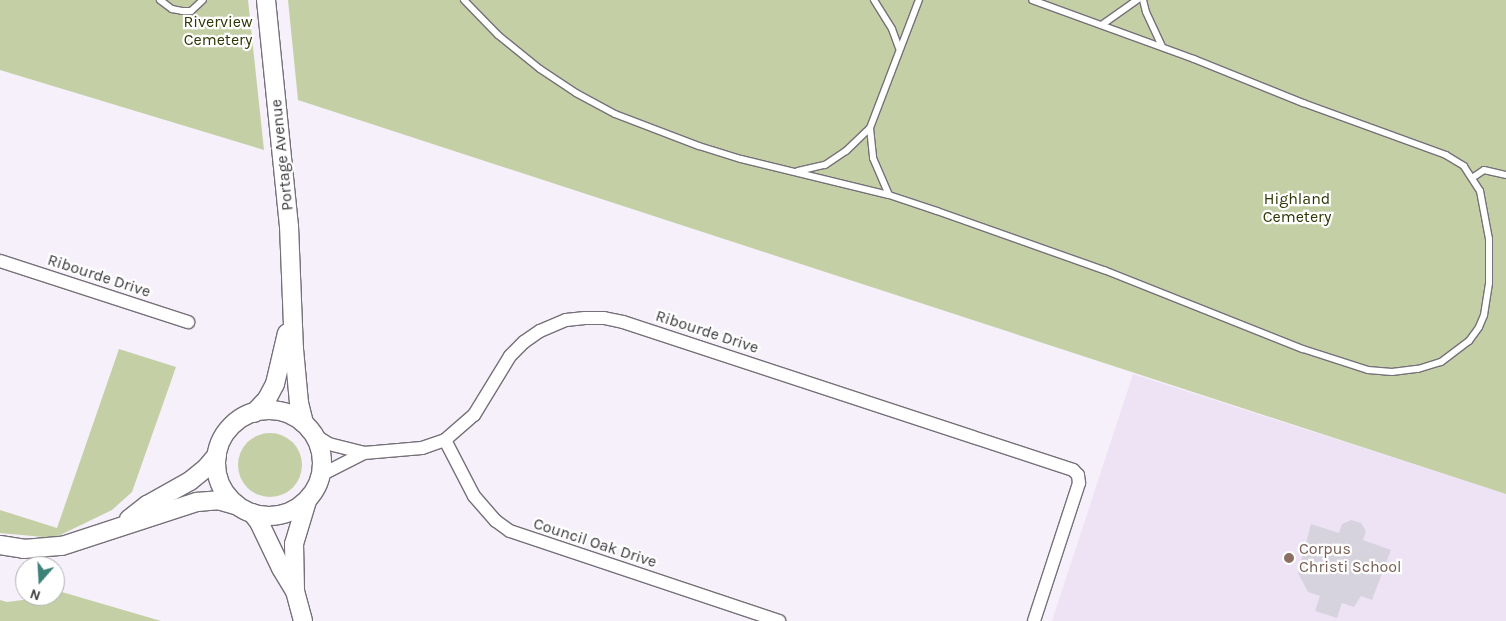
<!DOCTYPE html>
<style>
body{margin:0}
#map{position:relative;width:1506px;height:621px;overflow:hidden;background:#f6f0fa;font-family:Karla,sans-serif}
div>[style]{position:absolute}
.built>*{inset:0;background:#eee3f4}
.green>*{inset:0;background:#c4cfa6}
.round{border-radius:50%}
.building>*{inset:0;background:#d7d3de}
.roads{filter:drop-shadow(1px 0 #767079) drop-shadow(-1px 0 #767079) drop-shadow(0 1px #767079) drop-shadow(0 -1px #767079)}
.lane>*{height:6px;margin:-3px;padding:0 3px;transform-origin:3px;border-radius:3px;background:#fff}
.street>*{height:12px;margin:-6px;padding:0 6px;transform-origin:6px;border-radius:6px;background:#fff}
.secondary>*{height:18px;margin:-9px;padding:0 9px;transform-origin:9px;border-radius:9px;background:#fff}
.secondary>.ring{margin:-9px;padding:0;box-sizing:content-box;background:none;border:18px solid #fff;border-radius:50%}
.dots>*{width:14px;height:14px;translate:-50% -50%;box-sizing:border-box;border:2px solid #fff;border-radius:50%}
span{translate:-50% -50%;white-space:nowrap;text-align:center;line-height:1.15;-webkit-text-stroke:4.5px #fff;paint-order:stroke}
.park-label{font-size:16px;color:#2e3704}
.street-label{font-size:16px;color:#3a383c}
.education-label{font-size:16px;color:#785e54}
.left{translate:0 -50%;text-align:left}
.north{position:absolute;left:15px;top:556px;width:50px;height:50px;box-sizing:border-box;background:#fff;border:1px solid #b0afb1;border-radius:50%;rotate:199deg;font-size:14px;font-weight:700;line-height:20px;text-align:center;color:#3a383c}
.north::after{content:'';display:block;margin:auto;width:18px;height:22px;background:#3c8278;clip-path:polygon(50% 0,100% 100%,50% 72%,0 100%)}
</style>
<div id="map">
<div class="built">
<div style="clip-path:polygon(1133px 374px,1506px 494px,1506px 621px,1052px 621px)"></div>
</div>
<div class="green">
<div style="clip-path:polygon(0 0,248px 0,264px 150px,0 70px)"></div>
<div style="clip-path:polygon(288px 0,1506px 0,1506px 494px,298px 100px)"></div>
<div style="clip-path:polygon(119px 349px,176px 367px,132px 492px,112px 510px,54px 538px,0 533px,0 510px,57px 528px)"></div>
<div class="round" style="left:238px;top:433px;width:64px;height:64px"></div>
<div style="clip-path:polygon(62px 592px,161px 621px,0 621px,0 600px,7px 602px,55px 596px,55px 594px)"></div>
</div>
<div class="building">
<div style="clip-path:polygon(1351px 520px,1361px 523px,1366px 531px,1363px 540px,1391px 550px,1372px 600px,1361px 596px,1354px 607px,1342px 603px,1337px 618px,1315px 611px,1320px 596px,1308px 592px,1298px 573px,1311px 524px,1339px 533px,1342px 524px)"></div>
</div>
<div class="roads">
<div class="lane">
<div style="left:160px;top:0;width:15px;rotate:37deg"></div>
<div style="left:172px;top:9px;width:10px;rotate:11deg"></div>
<div style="left:182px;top:11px;width:9px"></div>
<div style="left:191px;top:11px;width:16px;rotate:-43deg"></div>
<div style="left:464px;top:0;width:49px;rotate:45.8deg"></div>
<div style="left:498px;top:35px;width:54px;rotate:39deg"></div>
<div style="left:540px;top:69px;width:43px;rotate:33.7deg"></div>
<div style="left:576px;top:93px;width:44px;rotate:28.3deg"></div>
<div style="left:615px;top:114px;width:90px;rotate:20.9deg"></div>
<div style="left:699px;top:146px;width:44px;rotate:17.2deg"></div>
<div style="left:741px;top:159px;width:152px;rotate:13.7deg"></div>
<div style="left:889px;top:195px;width:51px;rotate:18.4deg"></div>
<div style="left:937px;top:211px;width:177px;rotate:19.5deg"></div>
<div style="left:1104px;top:270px;width:214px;rotate:21.7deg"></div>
<div style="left:1303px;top:349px;width:68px;rotate:17.9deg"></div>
<div style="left:1368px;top:370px;width:24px;rotate:5deg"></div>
<div style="left:1392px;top:372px;width:26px;rotate:-7deg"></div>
<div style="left:1418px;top:369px;width:24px;rotate:-17deg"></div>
<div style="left:1441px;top:362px;width:35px;rotate:-37deg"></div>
<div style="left:1469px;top:341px;width:17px;rotate:-54deg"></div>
<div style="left:1479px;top:327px;width:13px;rotate:-67deg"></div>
<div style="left:1484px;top:315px;width:32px;rotate:-81deg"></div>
<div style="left:1489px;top:283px;width:44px;rotate:-90deg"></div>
<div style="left:1489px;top:239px;width:49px;rotate:-100.6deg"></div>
<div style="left:1480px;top:191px;width:30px;rotate:-123deg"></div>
<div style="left:1464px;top:166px;width:21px;rotate:-149deg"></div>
<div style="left:1446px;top:155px;width:152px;rotate:-160deg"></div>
<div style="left:1303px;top:103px;width:118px;rotate:-158deg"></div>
<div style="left:1194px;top:59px;width:172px;rotate:-160deg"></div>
<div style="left:874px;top:0;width:34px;rotate:58deg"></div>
<div style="left:892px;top:29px;width:20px;rotate:70deg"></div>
<div style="left:1143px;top:0;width:12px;rotate:76deg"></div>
<div style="left:1146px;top:12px;width:38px;rotate:65deg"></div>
<div style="left:1103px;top:24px;width:42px;rotate:-35.2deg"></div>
<div style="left:870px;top:128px;width:30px;rotate:84deg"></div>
<div style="left:873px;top:158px;width:40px;rotate:66.6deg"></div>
<div style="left:798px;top:171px;width:28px;rotate:-13deg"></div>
<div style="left:825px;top:165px;width:25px;rotate:-34deg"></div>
<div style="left:846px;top:151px;width:33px;rotate:-44deg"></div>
<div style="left:870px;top:128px;width:137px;rotate:-69.1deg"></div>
<div style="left:1472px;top:178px;width:14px;rotate:-34deg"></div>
<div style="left:1484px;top:170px;width:23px;rotate:13deg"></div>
</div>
<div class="street">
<div style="left:0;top:261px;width:198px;rotate:18deg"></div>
<div style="left:313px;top:434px;width:19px;rotate:32deg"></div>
<div style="left:329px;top:444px;width:36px;rotate:14deg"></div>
<div style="left:364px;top:453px;width:58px;rotate:-4.9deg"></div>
<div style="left:422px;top:448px;width:24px;rotate:-19deg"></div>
<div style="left:445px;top:440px;width:38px;rotate:-41deg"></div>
<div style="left:474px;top:415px;width:69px;rotate:-58.6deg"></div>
<div style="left:510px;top:356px;width:20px;rotate:-45deg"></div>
<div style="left:524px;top:342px;width:19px;rotate:-35deg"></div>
<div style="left:540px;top:331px;width:28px;rotate:-23deg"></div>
<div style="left:566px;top:320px;width:19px;rotate:-6deg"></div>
<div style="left:585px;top:318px;width:19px"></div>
<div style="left:604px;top:318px;width:19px;rotate:12deg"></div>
<div style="left:623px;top:322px;width:474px;rotate:18.2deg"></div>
<div style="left:1073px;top:470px;width:7px;rotate:45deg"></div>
<div style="left:1078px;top:475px;width:8px;rotate:83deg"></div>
<div style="left:1079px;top:483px;width:145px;rotate:108.1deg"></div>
<div style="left:445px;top:440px;width:63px;rotate:62.6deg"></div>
<div style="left:474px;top:496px;width:33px;rotate:49deg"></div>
<div style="left:496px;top:521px;width:17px;rotate:36deg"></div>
<div style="left:510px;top:531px;width:284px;rotate:18.5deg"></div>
<div style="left:321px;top:475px;width:48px;rotate:-27.1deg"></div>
</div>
<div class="secondary">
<div style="left:266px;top:0;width:227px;rotate:84.2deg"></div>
<div style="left:289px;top:226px;width:123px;rotate:87.7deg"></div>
<div style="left:294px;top:349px;width:54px;rotate:84.7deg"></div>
<div style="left:299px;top:403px;width:21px;rotate:76deg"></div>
<div class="ring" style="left:216px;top:410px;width:88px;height:88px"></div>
<div style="left:254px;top:413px;width:19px;rotate:-47deg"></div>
<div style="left:267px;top:399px;width:17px;rotate:-62deg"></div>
<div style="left:275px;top:384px;width:52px;rotate:-76.8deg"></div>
<div style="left:252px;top:513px;width:11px;rotate:52deg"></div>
<div style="left:259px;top:522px;width:51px;rotate:64.4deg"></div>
<div style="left:281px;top:568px;width:27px;rotate:59deg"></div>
<div style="left:295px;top:591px;width:31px;rotate:75deg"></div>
<div style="left:129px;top:519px;width:23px;rotate:-38deg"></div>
<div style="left:147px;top:505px;width:49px;rotate:-29.2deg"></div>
<div style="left:190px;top:481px;width:21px;rotate:-39deg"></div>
<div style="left:206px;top:468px;width:17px;rotate:-50deg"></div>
<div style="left:0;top:545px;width:24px;rotate:9deg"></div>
<div style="left:24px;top:549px;width:38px;rotate:-5deg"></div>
<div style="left:62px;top:546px;width:142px;rotate:-18.1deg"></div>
<div style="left:197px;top:502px;width:21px;rotate:-5deg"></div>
<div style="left:218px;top:500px;width:19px;rotate:16deg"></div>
<div style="left:295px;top:591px;width:47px;rotate:-91.2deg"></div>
<div style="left:294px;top:544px;width:45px;rotate:-73.2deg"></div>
</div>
</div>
<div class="dots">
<div style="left:1289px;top:558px;background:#8d6e63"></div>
</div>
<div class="park-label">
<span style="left:218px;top:31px">Riverview<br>Cemetery</span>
<span style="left:1297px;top:208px">Highland<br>Cemetery</span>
</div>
<div class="street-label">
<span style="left:282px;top:155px;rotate:-96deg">Portage Avenue</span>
<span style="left:99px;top:276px;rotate:18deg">Ribourde Drive</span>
<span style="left:707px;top:332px;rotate:18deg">Ribourde Drive</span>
<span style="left:595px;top:543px;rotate:18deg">Council Oak Drive</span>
</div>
<div class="education-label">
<span class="left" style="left:1299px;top:558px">Corpus<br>Christi School</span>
</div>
<div class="north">N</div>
</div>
